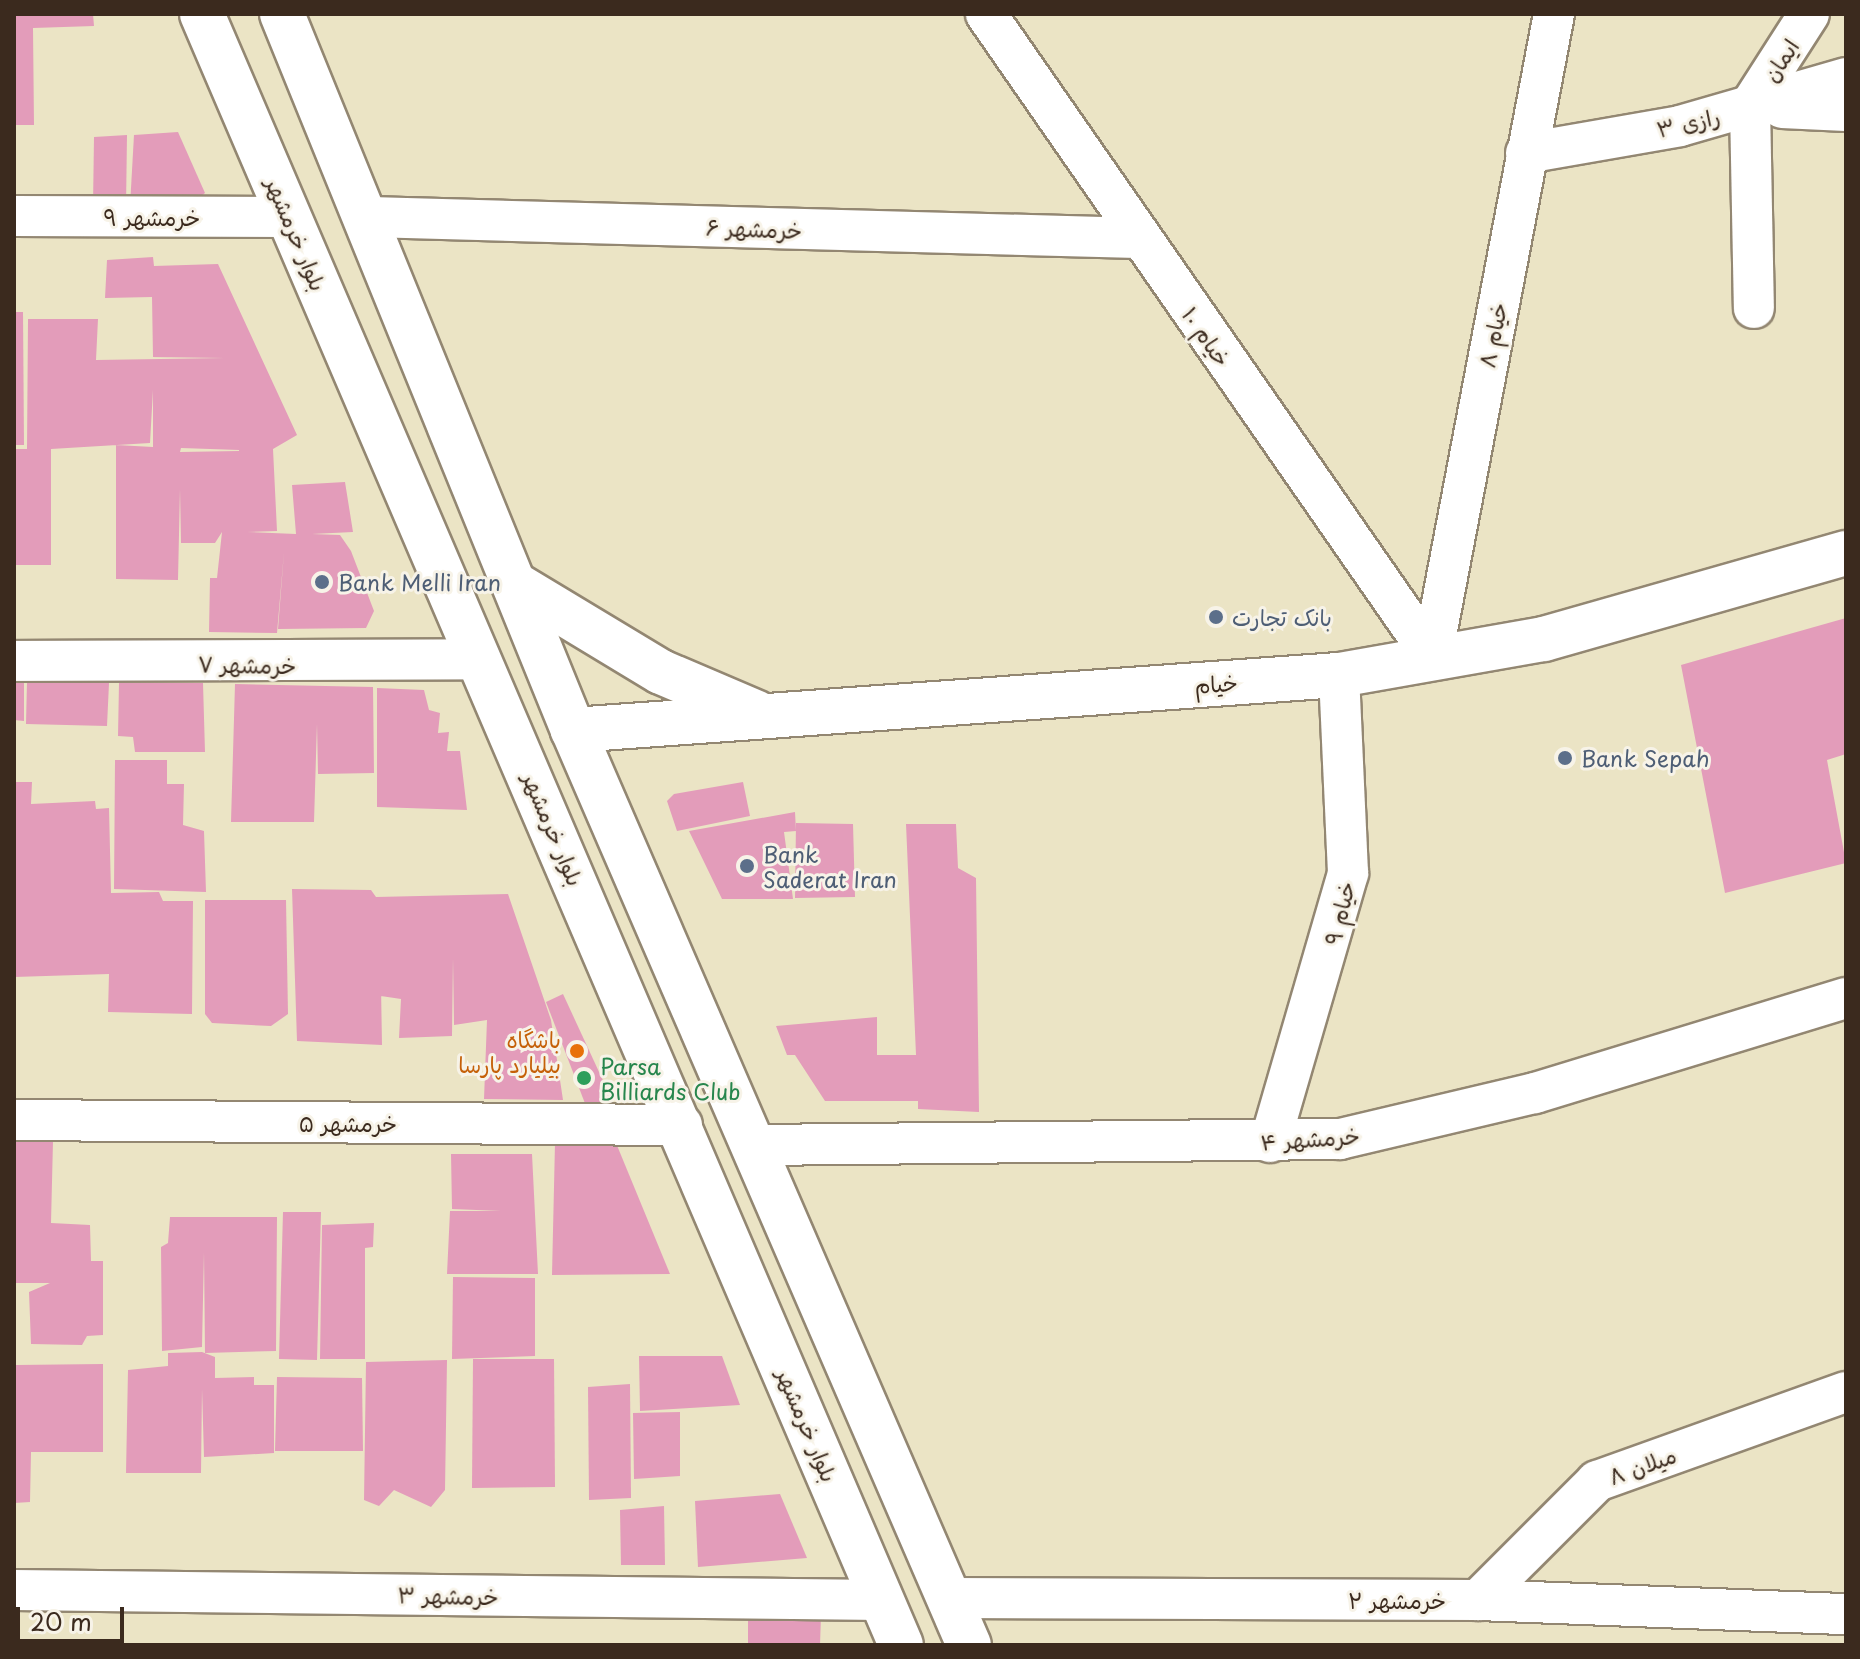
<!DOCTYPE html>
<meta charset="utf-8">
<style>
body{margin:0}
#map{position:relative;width:1860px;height:1659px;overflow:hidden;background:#ebe4c5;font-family:"Playpen Sans","Playpen Sans Arabic",sans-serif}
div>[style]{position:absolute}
.building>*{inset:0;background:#e39cba}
.roads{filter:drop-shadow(2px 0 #938772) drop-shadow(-2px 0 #938772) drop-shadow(0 2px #938772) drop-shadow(0 -2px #938772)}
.minor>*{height:40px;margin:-20px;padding:0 20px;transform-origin:20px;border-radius:20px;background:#fff}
.major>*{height:44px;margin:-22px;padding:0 22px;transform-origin:22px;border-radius:22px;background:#fff}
.dots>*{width:22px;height:22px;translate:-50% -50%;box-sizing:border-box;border:4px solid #f7f3e8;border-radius:50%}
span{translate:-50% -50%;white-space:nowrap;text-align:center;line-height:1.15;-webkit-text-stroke:6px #f7f3e8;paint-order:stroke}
.street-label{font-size:22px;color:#3b2a1e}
.service-label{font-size:22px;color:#4e5e75}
.left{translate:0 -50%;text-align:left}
.food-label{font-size:22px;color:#c56008}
.right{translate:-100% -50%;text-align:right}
.leisure-label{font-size:22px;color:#27864d}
.frame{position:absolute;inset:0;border:16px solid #3b2a1e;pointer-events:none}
.scale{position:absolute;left:16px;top:1607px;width:108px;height:36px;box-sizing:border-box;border:4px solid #3b2a1e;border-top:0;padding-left:10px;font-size:24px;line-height:28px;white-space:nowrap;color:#3b2a1e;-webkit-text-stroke:6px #f7f3e8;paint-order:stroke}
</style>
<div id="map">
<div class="building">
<div style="clip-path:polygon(14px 14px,93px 14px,94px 26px,33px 28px,34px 125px,14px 125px)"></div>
<div style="clip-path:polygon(178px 132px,205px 193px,189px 205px,130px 206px,134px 135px)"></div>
<div style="clip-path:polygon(127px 135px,126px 207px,93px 206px,94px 137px)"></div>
<div style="clip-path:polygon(evenodd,153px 257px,154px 266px,218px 264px,297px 435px,273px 449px,277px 531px,247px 532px,296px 534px,292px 485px,345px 482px,353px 532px,312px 534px,340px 535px,351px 551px,374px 611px,366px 628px,278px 629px,284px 552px,277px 633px,209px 632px,210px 578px,217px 578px,222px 532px,215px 543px,181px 543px,180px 489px,178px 580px,116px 579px,116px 445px,153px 447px,153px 390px,150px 443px,51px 449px,51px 565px,14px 565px,14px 449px,27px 449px,28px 319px,98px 319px,96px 360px,225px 358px,153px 357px,152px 297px,105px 298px,107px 260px,153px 257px,181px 448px,239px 450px,239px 451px,180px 452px,181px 448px)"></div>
<div style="clip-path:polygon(14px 312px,23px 312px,24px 445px,14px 445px)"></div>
<div style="clip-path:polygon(1846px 618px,1846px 754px,1827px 760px,1846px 863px,1725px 893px,1681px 665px)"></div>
<div style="clip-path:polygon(14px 680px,24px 681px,24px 721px,14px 720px)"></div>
<div style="clip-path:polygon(27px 682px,109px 683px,107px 726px,26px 724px)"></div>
<div style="clip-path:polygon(119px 683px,203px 683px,205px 752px,135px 752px,133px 737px,118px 736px)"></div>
<div style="clip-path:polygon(235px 684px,373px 687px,374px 773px,318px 774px,317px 724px,314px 822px,231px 822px)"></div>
<div style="clip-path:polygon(377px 688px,424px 690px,429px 710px,440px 713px,438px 733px,449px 732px,447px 751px,460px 751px,467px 810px,377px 807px)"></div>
<div style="clip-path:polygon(115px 760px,167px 760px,167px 784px,184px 784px,183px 825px,204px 831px,206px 892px,114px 889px)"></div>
<div style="clip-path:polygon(14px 782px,32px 782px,31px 804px,95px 801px,96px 809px,109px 808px,111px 893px,159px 892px,163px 901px,193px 901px,192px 1014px,108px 1012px,109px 974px,14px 977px)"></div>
<div style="clip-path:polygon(743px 782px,750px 816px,677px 831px,667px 801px,674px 794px)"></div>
<div style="clip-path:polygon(795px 812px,796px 831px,784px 832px,793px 899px,722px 899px,689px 831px)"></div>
<div style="clip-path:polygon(796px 823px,853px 824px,855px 897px,795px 898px)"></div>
<div style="clip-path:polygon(906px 824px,956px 824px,958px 868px,976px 878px,979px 1112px,918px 1109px,918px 1101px,825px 1101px,795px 1055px,787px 1055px,776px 1026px,877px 1017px,877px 1055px,916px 1055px)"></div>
<div style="clip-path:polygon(292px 889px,371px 890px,376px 897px,508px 894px,551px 1020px,563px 1100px,484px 1099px,487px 1020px,454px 1025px,453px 958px,452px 1036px,399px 1038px,401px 999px,381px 996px,381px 986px,382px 1045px,297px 1041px)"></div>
<div style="clip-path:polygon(205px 900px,286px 900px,288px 1014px,271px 1026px,212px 1023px,205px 1014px)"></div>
<div style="clip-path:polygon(563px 994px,612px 1100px,586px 1106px,546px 1002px)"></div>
<div style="clip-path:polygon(14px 1141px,53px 1141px,51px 1223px,90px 1225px,91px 1261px,103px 1261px,103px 1335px,87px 1336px,82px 1345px,31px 1344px,29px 1292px,50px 1283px,14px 1283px)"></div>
<div style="clip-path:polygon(555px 1143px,616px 1143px,670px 1274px,552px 1275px)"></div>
<div style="clip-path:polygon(451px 1154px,532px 1154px,538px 1274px,447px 1274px,450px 1211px,501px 1211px,452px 1209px)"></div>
<div style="clip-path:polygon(283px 1212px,321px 1212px,317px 1360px,279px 1359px)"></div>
<div style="clip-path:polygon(170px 1217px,277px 1217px,276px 1351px,205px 1353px,204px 1252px,202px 1347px,162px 1351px,161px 1247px,168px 1243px)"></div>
<div style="clip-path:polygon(374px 1223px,373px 1247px,365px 1248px,365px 1359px,320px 1359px,322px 1225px)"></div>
<div style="clip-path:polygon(453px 1277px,535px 1278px,535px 1356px,452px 1359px)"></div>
<div style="clip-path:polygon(202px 1352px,215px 1357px,215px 1378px,254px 1377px,254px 1385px,274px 1385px,274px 1453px,204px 1457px,202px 1389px,201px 1473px,126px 1473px,128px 1370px,168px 1366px,168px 1353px)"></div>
<div style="clip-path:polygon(639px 1356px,722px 1356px,740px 1405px,640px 1411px)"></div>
<div style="clip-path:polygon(473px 1359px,554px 1359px,555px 1487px,472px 1488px)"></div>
<div style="clip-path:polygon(447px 1360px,445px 1490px,431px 1507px,394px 1490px,379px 1506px,364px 1500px,366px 1362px)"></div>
<div style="clip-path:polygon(103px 1364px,103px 1452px,31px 1452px,30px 1502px,14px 1503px,16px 1365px)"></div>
<div style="clip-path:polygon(277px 1377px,362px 1378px,363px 1451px,275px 1451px)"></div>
<div style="clip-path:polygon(630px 1384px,631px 1498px,589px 1500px,588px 1387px)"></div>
<div style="clip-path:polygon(680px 1412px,680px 1476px,634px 1479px,633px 1413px)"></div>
<div style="clip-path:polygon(780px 1494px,807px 1558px,698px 1567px,695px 1501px)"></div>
<div style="clip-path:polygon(664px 1506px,665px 1565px,621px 1565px,620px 1510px)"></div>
<div style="clip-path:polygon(748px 1613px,821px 1615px,820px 1645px,748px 1645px)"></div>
</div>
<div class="roads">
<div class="minor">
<div style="left:986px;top:14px;width:782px;rotate:55.21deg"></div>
<div style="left:1750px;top:106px;width:202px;rotate:88.9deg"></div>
<div style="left:1750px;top:106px;width:109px;rotate:-57.3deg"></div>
<div style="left:1782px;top:108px;width:64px;rotate:2.7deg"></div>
<div style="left:1526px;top:153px;width:156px;rotate:-9.9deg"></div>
<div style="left:1680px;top:126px;width:173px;rotate:-16.1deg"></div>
<div style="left:14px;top:216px;width:276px;rotate:0.2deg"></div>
<div style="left:370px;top:217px;width:768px;rotate:1.57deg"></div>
<div style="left:1432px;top:656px;width:653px;rotate:-79.24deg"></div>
<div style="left:14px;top:661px;width:466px;rotate:-0.2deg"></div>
<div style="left:14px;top:1120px;width:668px;rotate:0.43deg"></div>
<div style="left:1270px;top:1142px;width:280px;rotate:-73.8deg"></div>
<div style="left:1348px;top:873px;width:198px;rotate:-92.6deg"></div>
<div style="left:754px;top:1145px;width:586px;rotate:-0.59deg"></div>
<div style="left:1340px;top:1139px;width:200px;rotate:-13.3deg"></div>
<div style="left:1535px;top:1093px;width:325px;rotate:-17deg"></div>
<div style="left:14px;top:1590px;width:868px;rotate:0.66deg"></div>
<div style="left:949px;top:1598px;width:529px;rotate:0.22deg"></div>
<div style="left:1478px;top:1600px;width:368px;rotate:2.2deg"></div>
<div style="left:1478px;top:1600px;width:168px;rotate:-45deg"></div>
<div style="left:1597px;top:1481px;width:264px;rotate:-19.7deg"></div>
</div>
<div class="major">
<div style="left:202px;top:14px;width:1774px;rotate:66.8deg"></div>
<div style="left:282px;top:14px;width:773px;rotate:67.88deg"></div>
<div style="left:573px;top:730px;width:997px;rotate:66.6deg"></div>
<div style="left:515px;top:584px;width:170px;rotate:31.1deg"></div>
<div style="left:661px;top:672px;width:104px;rotate:23.1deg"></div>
<div style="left:573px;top:730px;width:768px;rotate:-4.11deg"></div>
<div style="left:1339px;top:675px;width:208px;rotate:-10deg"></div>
<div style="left:1544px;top:639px;width:314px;rotate:-15.9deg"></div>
</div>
</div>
<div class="dots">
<div style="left:322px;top:582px;background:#5c6f8a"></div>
<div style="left:1216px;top:617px;background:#5c6f8a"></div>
<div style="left:1565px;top:758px;background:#5c6f8a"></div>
<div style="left:747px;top:866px;background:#5c6f8a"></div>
<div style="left:577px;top:1051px;background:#e8710a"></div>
<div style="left:584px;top:1078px;background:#2e9e5b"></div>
</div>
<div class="street-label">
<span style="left:1780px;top:60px;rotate:-57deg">ایمان</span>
<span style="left:1688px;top:122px;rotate:-13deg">رازی ۳</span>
<span style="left:152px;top:217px">خرمشهر ۹</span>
<span style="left:754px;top:228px;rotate:2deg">خرمشهر ۶</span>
<span style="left:297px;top:234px;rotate:67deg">بلوار خرمشهر</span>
<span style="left:1492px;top:335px;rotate:-79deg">خیام ۸</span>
<span style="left:1207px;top:336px;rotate:55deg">خیام ۱۰</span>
<span style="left:247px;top:664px;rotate:1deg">خرمشهر ۷</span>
<span style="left:1216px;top:683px;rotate:-4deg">خیام</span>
<span style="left:554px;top:829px;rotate:67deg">بلوار خرمشهر</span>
<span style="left:1339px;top:913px;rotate:-77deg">خیام ۹</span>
<span style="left:348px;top:1123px">خرمشهر ۵</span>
<span style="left:1310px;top:1138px;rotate:-4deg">خرمشهر ۴</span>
<span style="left:808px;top:1425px;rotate:67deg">بلوار خرمشهر</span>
<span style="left:1642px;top:1465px;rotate:-20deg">میلان ۸</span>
<span style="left:448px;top:1595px;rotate:1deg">خرمشهر ۳</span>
<span style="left:1397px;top:1600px">خرمشهر ۲</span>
</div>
<div class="service-label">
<span class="left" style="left:338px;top:582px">Bank Melli Iran</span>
<span class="left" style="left:1232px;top:617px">بانک تجارت</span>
<span class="left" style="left:1581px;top:758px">Bank Sepah</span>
<span class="left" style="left:763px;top:866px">Bank<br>Saderat Iran</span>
</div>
<div class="food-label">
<span class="right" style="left:561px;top:1051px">باشگاه<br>بیلیارد پارسا</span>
</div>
<div class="leisure-label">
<span class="left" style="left:600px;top:1078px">Parsa<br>Billiards Club</span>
</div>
<div class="frame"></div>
<div class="scale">20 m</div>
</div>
